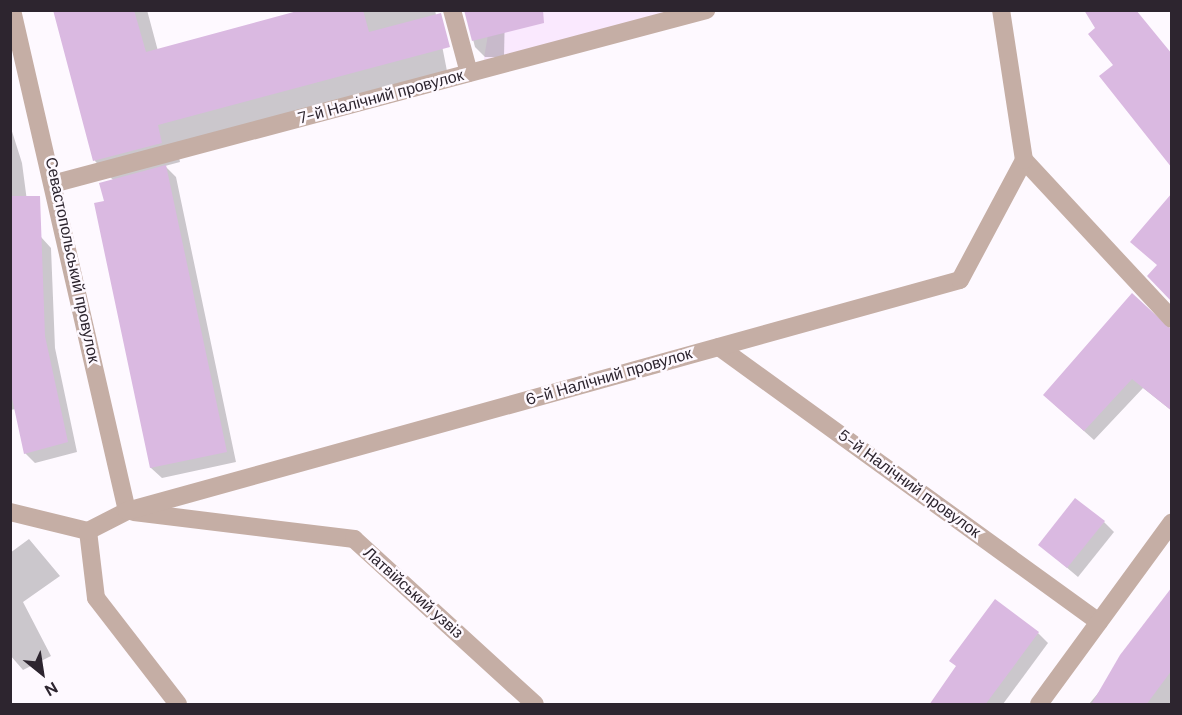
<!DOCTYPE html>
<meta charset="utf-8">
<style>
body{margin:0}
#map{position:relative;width:1182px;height:715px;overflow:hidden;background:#fef9ff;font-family:"DM Sans",sans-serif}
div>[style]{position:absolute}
.built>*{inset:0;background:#fae9fe}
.shadow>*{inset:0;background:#0003}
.building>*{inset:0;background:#dab9e1}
.service>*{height:18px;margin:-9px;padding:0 9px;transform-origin:9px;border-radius:9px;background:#c5aea5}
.minor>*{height:18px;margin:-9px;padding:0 9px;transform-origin:9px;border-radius:9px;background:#c5aea5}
span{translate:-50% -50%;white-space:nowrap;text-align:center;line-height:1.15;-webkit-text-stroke:5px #fef9ff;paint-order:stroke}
.street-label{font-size:16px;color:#2d252f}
.frame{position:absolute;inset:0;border:12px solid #2d252f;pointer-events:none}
.north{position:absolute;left:12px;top:643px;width:60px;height:60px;-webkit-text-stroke:4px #fef9ff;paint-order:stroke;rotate:150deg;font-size:16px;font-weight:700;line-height:24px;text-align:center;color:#2d252f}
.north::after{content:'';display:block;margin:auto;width:21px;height:27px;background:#2d252f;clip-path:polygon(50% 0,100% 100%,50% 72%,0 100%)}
</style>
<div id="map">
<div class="built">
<div style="clip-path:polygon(492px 11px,687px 11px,482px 70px)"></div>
</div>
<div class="shadow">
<div style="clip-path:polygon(55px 10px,147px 10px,158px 51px,306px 10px,435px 10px,447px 71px,176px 144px,180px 162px,165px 166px,176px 177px,236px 462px,162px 478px,151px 468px,114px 181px,95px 161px)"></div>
<div style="clip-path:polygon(505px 10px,504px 57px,485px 57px,475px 47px,467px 17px)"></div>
<div style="clip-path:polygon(10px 125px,22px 163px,32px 239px,41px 237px,51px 248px,55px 348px,77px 452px,35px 463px,25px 453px,16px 409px,10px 410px)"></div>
<div style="clip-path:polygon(1172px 338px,1172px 411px,1143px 388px,1094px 440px,1055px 405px)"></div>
<div style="clip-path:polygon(1104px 522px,1114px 532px,1078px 577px,1040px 545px)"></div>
<div style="clip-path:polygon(29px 539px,60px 576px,23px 602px,51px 656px,23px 670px,10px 655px,10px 553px)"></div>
<div style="clip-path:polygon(1172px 591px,1172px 704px,1089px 704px,1104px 686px)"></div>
<div style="clip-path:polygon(1038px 633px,1048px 643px,1003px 704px,931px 704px)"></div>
</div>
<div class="building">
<div style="clip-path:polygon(53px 10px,134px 10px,146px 52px,301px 10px,363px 10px,369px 32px,441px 13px,450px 47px,158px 125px,162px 143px,93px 161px)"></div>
<div style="clip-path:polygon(464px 10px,543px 10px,544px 23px,472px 41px)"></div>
<div style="clip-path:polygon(1084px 10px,1136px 10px,1172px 54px,1172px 168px,1099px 76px,1113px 65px,1088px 34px,1095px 28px)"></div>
<div style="clip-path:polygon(166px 165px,227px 452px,150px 468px,94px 203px,104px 201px,99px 183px)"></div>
<div style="clip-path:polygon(1172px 193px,1172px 302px,1147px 276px,1157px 265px,1130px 242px)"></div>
<div style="clip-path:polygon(10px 196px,40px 196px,45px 336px,68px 442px,24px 454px,10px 389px)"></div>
<div style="clip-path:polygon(1132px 293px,1172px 330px,1172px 411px,1132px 379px,1084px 431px,1043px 395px)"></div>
<div style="clip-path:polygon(1075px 498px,1105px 521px,1067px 568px,1038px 545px)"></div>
<div style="clip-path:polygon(1172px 587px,1172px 670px,1146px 705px,1091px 705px,1120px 655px)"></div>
<div style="clip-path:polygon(995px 599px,1039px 632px,985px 705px,929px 705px,956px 666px,949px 661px)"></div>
</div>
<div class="service">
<div style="left:452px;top:10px;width:65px;rotate:74.9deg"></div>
<div style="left:1024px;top:160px;width:217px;rotate:47.1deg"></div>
<div style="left:10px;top:512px;width:80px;rotate:13.7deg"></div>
</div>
<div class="minor">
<div style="left:12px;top:10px;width:514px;rotate:77.07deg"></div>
<div style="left:56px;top:183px;width:673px;rotate:-14.9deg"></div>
<div style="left:719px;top:347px;width:469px;rotate:35.9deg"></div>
<div style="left:134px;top:512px;width:222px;rotate:7deg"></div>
<div style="left:354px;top:539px;width:245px;rotate:42.4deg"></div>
<div style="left:178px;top:704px;width:134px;rotate:-127.7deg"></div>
<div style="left:96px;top:598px;width:67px;rotate:-96.8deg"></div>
<div style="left:88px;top:531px;width:44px;rotate:-27.1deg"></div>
<div style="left:127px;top:511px;width:864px;rotate:-15.5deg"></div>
<div style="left:960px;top:280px;width:136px;rotate:-61.9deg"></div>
<div style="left:1024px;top:160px;width:152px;rotate:-98.7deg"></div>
<div style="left:1039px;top:704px;width:225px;rotate:-53.8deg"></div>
</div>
<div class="street-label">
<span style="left:381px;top:97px;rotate:-15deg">7-й Налічний провулок</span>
<span style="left:72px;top:260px;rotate:78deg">Севастопольський провулок</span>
<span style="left:609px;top:377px;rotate:-16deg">6-й Налічний провулок</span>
<span style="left:909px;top:484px;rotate:36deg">5-й Налічний провулок</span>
<span style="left:413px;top:593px;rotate:42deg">Латвійський узвіз</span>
</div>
<div class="frame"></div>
<div class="north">N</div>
</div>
